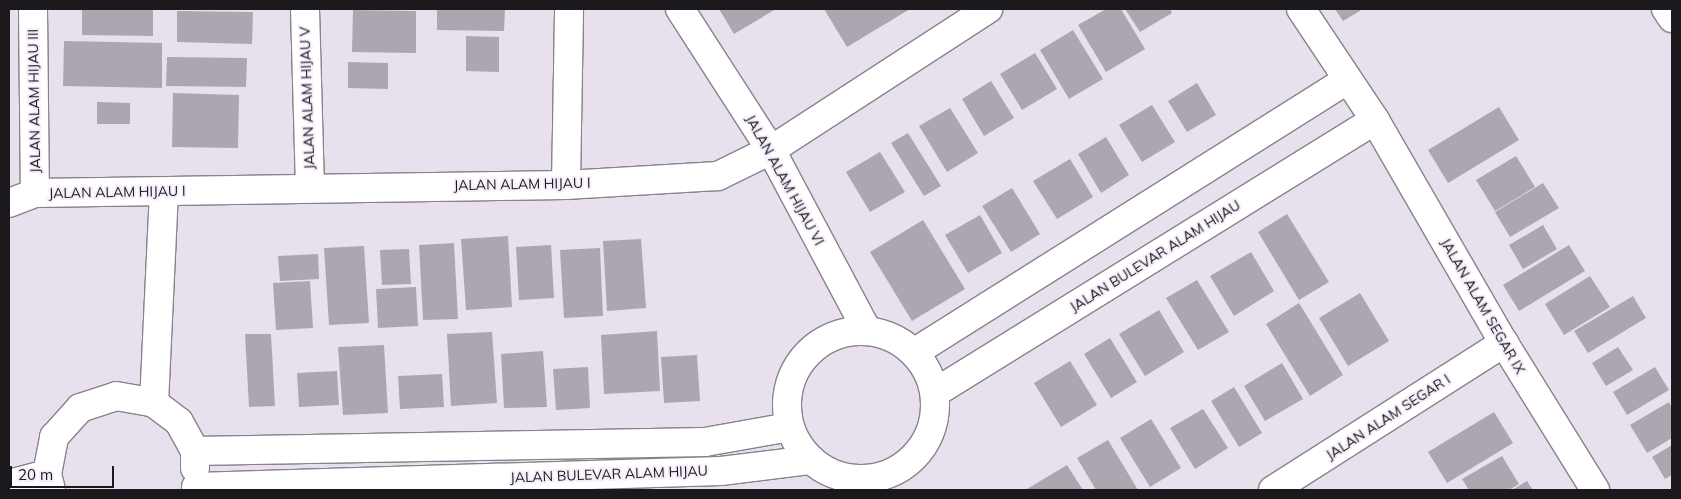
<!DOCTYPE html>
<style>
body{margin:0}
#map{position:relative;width:1681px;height:499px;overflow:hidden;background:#e8e1ed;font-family:Mulish,sans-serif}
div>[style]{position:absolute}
.building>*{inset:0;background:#ada6b1}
.roads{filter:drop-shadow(1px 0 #88828c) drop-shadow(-1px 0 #88828c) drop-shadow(0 1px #88828c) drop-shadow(0 -1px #88828c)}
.minor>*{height:28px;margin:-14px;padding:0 14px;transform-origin:14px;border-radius:14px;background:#fff}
.minor>.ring{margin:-14px;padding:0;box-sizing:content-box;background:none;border:28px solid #fff;border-radius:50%}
span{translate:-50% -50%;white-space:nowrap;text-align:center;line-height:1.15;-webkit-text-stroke:4px #f6eefa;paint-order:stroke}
.street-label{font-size:14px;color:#1b191d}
.frame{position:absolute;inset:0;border:10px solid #1b191d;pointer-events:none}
.scale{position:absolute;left:10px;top:466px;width:104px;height:22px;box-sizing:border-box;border:2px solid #1b191d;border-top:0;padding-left:6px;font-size:15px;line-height:18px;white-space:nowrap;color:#1b191d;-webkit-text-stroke:4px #f6eefa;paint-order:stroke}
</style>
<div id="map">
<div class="building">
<div style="clip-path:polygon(82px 9px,153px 9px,153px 36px,82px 35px)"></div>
<div style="clip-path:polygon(437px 9px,505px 9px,504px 31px,437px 30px)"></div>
<div style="clip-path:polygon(719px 9px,776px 9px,734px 34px)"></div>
<div style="clip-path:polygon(824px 9px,910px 9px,847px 47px)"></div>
<div style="clip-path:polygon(1106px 9px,1121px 9px,1145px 49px,1106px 72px,1078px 25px)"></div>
<div style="clip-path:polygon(1125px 9px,1170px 9px,1172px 13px,1140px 32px)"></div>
<div style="clip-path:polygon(1335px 9px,1363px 9px,1343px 21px)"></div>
<div style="clip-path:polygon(353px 10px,416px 11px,416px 53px,352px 52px)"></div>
<div style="clip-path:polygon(177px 11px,253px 12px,252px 44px,177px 42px)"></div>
<div style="clip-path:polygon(1073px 30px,1103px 79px,1069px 99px,1040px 50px)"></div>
<div style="clip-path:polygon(466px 36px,499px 37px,499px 72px,466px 71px)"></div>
<div style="clip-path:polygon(64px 41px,162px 43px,162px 88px,63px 86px)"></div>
<div style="clip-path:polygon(1035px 53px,1057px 89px,1022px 110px,1000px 74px)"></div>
<div style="clip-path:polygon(167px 57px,247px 58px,246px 87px,166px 86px)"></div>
<div style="clip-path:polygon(348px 62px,388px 63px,388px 89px,348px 88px)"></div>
<div style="clip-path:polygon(991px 81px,1014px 118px,984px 136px,962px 99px)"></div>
<div style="clip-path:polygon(1197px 83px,1216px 115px,1187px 132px,1168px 101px)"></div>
<div style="clip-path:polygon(173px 93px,239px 95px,238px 148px,172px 147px)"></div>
<div style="clip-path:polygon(97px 102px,130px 103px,130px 124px,97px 124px)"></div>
<div style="clip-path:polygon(1152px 105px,1175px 142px,1142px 162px,1119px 125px)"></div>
<div style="clip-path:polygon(1499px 107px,1519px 140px,1448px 183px,1428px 150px)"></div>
<div style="clip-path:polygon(950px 108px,978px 153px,947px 172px,919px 126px)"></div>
<div style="clip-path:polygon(908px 133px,941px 186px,924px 196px,891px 143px)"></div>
<div style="clip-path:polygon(1106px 137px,1129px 175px,1101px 193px,1078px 154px)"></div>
<div style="clip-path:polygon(880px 152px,905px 192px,870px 212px,846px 172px)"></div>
<div style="clip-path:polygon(1516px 156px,1535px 187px,1495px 211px,1476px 180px)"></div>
<div style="clip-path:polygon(1070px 159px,1093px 197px,1057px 219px,1033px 181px)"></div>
<div style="clip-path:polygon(1543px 183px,1559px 208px,1510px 237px,1495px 212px)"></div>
<div style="clip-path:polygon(1012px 188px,1040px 234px,1011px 252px,982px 206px)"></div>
<div style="clip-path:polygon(1287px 214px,1329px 282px,1299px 300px,1258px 232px)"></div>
<div style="clip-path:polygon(980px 215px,1002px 253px,968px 273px,945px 235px)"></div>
<div style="clip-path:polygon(923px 220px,965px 289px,912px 321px,870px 252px)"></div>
<div style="clip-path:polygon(1543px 225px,1557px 249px,1523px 269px,1509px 245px)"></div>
<div style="clip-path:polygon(508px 236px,512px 307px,466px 310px,461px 239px)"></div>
<div style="clip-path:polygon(641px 239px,646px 308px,607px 311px,603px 241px)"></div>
<div style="clip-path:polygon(454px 243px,458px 319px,423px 320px,419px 245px)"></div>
<div style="clip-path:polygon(551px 245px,554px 298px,519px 300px,516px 247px)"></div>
<div style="clip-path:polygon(1569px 245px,1585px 271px,1519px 311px,1503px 285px)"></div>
<div style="clip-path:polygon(364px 246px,369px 323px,329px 325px,324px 248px)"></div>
<div style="clip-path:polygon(600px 248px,603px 316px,564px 318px,560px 250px)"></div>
<div style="clip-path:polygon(409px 249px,411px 284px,382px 285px,380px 250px)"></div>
<div style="clip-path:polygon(1251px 252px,1274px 291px,1234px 316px,1210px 276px)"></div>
<div style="clip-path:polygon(318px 254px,319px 279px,280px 281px,278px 256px)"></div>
<div style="clip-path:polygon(1590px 276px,1610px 307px,1564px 335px,1545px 304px)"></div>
<div style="clip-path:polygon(1197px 280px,1229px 332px,1198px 350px,1166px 298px)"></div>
<div style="clip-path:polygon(310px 281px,313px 328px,276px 330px,273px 283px)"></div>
<div style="clip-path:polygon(416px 287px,418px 326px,378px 328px,376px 289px)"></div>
<div style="clip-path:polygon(1360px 293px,1389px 341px,1348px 366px,1319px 318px)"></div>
<div style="clip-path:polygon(1633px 296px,1646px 318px,1588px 353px,1574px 331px)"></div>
<div style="clip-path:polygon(1299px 303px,1343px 375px,1310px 396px,1266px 324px)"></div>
<div style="clip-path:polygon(1159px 310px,1184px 352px,1145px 376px,1119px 334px)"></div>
<div style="clip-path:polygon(657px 331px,660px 391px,604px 394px,601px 335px)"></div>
<div style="clip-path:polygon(492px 332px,497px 403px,451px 406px,447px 334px)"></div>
<div style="clip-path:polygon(245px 334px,271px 334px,275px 406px,249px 407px)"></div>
<div style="clip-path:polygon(1110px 338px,1137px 382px,1111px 398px,1084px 354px)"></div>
<div style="clip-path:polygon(384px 345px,388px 413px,343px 415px,338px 347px)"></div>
<div style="clip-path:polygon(1618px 347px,1633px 370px,1606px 386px,1592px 363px)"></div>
<div style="clip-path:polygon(543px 351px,547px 407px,504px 408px,501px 354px)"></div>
<div style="clip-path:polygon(697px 355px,700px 401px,664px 403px,661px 357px)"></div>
<div style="clip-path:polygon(1070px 361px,1097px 405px,1061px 427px,1034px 383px)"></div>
<div style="clip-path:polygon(1282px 363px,1303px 399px,1265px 421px,1244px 386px)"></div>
<div style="clip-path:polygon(588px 367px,590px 408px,556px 410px,553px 369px)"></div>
<div style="clip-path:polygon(1655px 367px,1669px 390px,1627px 415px,1613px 392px)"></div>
<div style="clip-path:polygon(337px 371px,339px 405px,299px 407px,297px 373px)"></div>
<div style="clip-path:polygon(442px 374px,444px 407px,400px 409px,398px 376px)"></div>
<div style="clip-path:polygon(1234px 387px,1262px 433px,1239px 447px,1211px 401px)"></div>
<div style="clip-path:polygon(1669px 402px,1672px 408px,1672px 438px,1647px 453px,1630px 425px)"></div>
<div style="clip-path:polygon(1203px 409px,1228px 448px,1195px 469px,1170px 428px)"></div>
<div style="clip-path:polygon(1494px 412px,1513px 443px,1447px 483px,1428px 452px)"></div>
<div style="clip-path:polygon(1151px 419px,1181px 468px,1150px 487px,1120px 438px)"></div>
<div style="clip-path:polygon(1108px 440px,1138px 490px,1096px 490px,1077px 458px)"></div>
<div style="clip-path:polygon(1672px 445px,1672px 475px,1665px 479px,1652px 457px)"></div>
<div style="clip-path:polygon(1502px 456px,1519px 484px,1509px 490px,1469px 490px,1462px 479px)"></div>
<div style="clip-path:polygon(1067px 465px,1083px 490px,1028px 490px,1027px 489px)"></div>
<div style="clip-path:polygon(1527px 481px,1533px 490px,1512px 490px)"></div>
</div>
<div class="roads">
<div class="minor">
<div style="left:33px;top:9px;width:184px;rotate:89.4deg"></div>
<div style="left:305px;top:9px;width:178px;rotate:88.4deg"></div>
<div style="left:680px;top:9px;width:168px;rotate:57.2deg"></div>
<div style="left:771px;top:150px;width:203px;rotate:62deg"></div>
<div style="left:1301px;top:9px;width:133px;rotate:56.3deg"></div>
<div style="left:1375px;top:120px;width:258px;rotate:60deg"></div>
<div style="left:1504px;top:343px;width:173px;rotate:58.2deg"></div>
<div style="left:1666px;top:9px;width:11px;rotate:56deg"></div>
<div style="left:566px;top:185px;width:176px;rotate:-89deg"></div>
<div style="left:9px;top:203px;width:28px;rotate:-21deg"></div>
<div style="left:35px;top:193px;width:531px;rotate:-0.86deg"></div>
<div style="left:566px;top:185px;width:152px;rotate:-3.4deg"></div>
<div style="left:718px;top:176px;width:59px;rotate:-26.1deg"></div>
<div style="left:771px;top:150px;width:259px;rotate:-33deg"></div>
<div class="ring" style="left:787px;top:331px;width:120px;height:120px"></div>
<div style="left:915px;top:352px;width:510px;rotate:-32.2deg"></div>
<div style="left:936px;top:392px;width:516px;rotate:-31.78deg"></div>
<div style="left:154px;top:403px;width:210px;rotate:-87.3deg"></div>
<div style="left:195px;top:451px;width:510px;rotate:-1.01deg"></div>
<div style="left:705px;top:442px;width:85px;rotate:-10.1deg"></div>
<div style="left:9px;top:484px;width:39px;rotate:-15deg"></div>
<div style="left:196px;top:487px;width:525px;rotate:-1.75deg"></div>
<div style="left:721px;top:471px;width:91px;rotate:-7deg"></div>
<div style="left:51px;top:490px;width:16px;rotate:-104deg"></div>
<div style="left:47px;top:474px;width:38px;rotate:-79deg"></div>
<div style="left:54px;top:437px;width:39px;rotate:-48deg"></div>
<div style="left:80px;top:408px;width:38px;rotate:-18deg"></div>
<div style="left:116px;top:396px;width:39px;rotate:10deg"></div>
<div style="left:154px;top:403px;width:31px;rotate:37deg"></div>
<div style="left:179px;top:422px;width:33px;rotate:61deg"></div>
<div style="left:195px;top:451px;width:17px;rotate:90deg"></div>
<div style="left:1273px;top:490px;width:274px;rotate:-32.5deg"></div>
</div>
</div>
<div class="street-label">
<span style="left:307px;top:98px;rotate:-92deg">JALAN ALAM HIJAU V</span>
<span style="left:34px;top:101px;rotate:-91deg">JALAN ALAM HIJAU III</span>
<span style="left:785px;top:180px;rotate:61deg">JALAN ALAM HIJAU VI</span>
<span style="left:522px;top:184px;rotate:-1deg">JALAN ALAM HIJAU I</span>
<span style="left:117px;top:192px;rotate:-1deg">JALAN ALAM HIJAU I</span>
<span style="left:1155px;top:256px;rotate:-32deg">JALAN BULEVAR ALAM HIJAU</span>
<span style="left:1483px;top:306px;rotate:60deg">JALAN ALAM SEGAR IX</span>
<span style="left:1388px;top:417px;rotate:-33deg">JALAN ALAM SEGAR I</span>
<span style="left:609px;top:474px;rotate:-2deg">JALAN BULEVAR ALAM HIJAU</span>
</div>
<div class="frame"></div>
<div class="scale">20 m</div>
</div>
